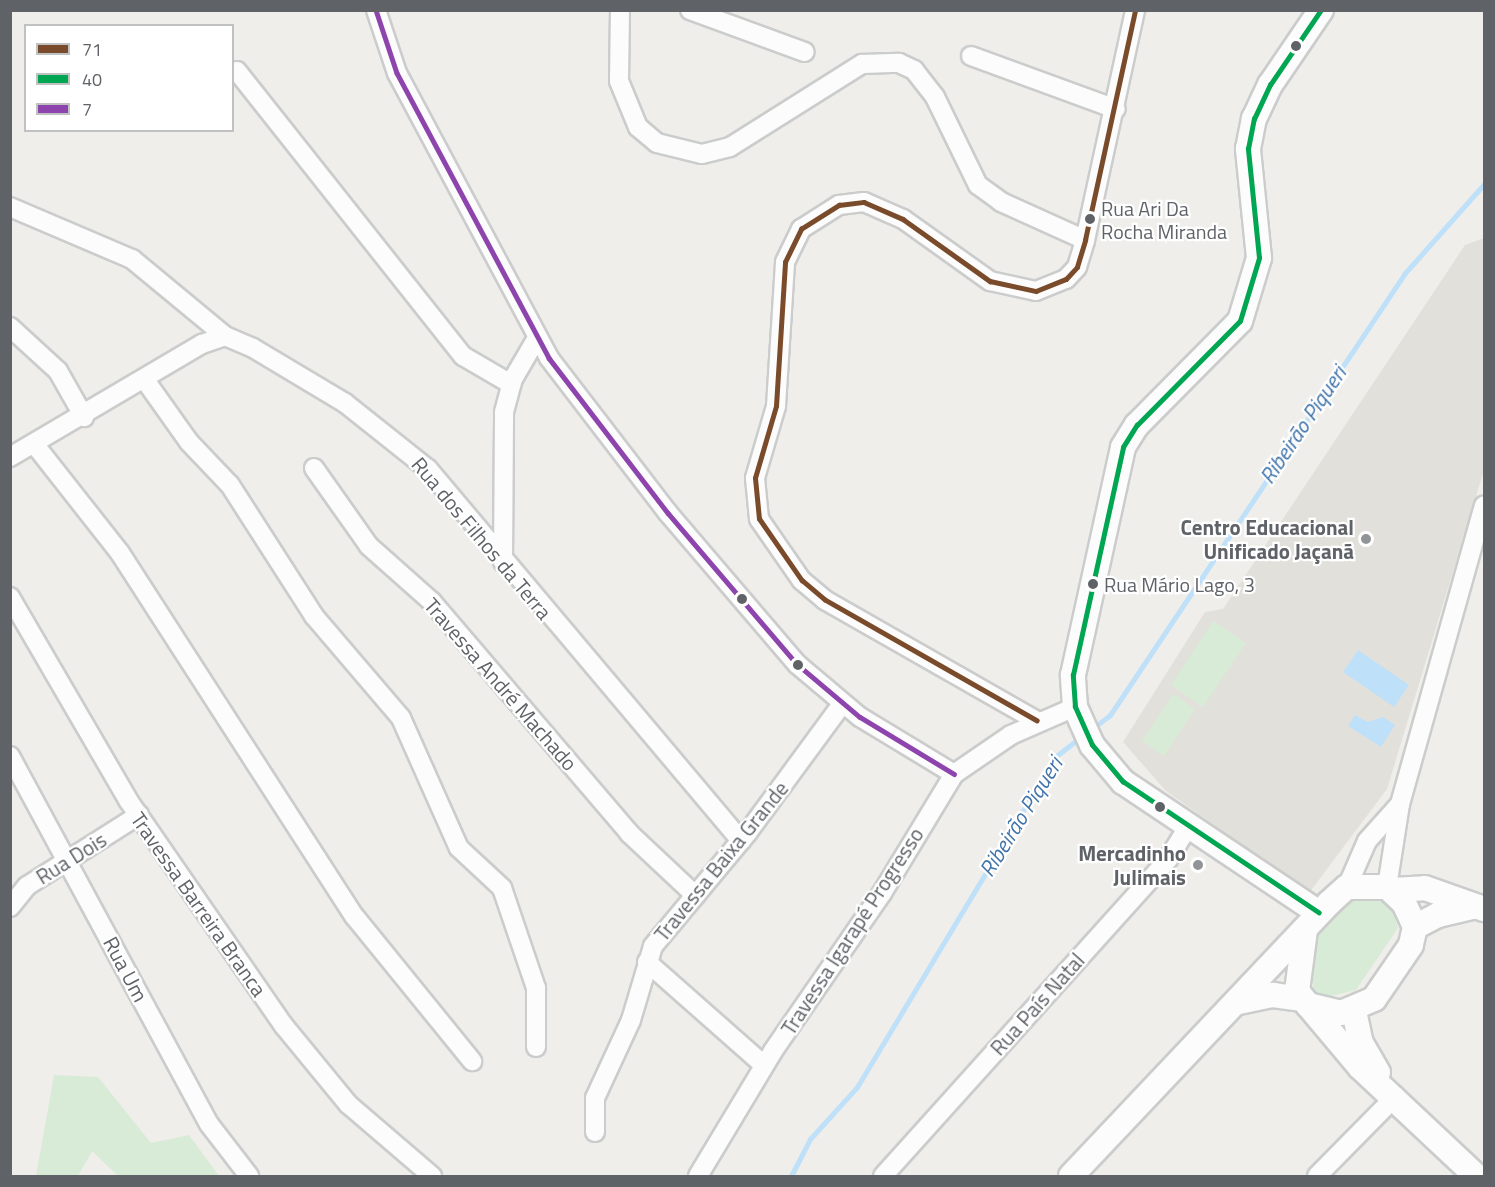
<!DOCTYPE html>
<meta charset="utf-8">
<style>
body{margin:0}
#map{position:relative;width:1495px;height:1187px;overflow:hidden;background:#efeeea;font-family:"Titillium Web",sans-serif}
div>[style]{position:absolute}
.education>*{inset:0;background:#e2e0da}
.green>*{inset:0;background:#d8ebd6}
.water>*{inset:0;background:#bfe0f9}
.stream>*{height:5px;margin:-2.5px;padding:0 2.5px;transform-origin:2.5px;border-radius:2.5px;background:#bfe0f9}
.roads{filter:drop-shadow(2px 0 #cbcccc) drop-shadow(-2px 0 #cbcccc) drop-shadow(0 2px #cbcccc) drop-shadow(0 -2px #cbcccc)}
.street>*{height:18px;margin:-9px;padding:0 9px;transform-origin:9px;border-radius:9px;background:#fdfcfc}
.secondary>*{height:24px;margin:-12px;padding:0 12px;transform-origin:12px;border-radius:12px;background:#fdfcfc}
.bus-1>*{height:4.5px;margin:-2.25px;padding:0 2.25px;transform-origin:2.25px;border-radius:2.25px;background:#7a4b2a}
.bus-2>*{height:4.5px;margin:-2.25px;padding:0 2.25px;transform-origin:2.25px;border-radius:2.25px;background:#00a651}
.bus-3>*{height:4.5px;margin:-2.25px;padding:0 2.25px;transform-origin:2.25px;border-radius:2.25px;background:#8e44ad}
.dots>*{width:16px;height:16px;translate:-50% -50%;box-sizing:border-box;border:3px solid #fff;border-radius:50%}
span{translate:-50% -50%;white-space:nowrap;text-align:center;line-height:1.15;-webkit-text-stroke:4.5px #fff;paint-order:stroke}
.bus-label{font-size:20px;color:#5f6368}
.left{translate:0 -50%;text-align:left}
.poi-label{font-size:21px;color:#5f6368;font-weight:700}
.right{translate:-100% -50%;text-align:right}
.street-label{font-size:21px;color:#5f6368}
.water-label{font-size:22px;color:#4174aa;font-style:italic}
.frame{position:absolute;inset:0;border:12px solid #5f6368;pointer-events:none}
.legend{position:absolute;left:24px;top:24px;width:210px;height:108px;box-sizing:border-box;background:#fff;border:2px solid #bfc1c3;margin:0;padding:8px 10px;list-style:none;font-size:18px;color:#5f6368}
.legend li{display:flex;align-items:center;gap:12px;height:30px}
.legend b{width:30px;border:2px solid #bfc1c3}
</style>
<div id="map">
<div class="education">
<div style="clip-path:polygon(1484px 238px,1484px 470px,1387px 789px,1309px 893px,1166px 791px,1123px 742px,1205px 612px,1223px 609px,1465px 245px)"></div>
</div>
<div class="green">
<div style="clip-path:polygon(1213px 621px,1246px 643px,1203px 707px,1171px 685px)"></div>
<div style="clip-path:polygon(1173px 694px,1195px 709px,1164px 756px,1142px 741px)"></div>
<div style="clip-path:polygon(1354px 896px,1369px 896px,1391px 907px,1398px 928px,1356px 990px,1324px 998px,1314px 990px,1309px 961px,1320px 929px)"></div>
<div style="clip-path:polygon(54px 1075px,98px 1077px,151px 1143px,189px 1135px,219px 1176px,118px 1176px,92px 1151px,78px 1176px,36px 1176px)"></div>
</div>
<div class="water">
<div style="clip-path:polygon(1358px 650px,1409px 685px,1394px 707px,1343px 672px)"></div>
<div style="clip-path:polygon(1355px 715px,1368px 722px,1383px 717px,1395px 725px,1381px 747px,1348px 726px)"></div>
</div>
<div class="stream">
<div style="left:1093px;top:728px;width:21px;rotate:-37deg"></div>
<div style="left:1110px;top:715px;width:531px;rotate:-56.28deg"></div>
<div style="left:1405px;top:273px;width:119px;rotate:-48.4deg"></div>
<div style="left:791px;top:1176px;width:42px;rotate:-62.8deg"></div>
<div style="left:810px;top:1139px;width:70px;rotate:-47.9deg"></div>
<div style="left:857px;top:1087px;width:385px;rotate:-59deg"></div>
<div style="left:1055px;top:757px;width:33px;rotate:-38deg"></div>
</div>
<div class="roads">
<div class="street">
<div style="left:376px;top:10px;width:66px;rotate:71.6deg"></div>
<div style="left:397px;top:73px;width:323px;rotate:61.9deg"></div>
<div style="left:549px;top:358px;width:195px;rotate:52.5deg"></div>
<div style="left:668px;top:513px;width:199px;rotate:49.5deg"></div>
<div style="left:797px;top:664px;width:82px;rotate:40.1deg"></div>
<div style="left:860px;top:717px;width:110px;rotate:31.2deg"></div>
<div style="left:620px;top:10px;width:71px;rotate:90.8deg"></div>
<div style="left:619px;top:81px;width:50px;rotate:67.6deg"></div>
<div style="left:638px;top:127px;width:25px;rotate:40deg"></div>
<div style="left:657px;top:143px;width:46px;rotate:13.7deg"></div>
<div style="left:702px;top:154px;width:29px;rotate:-14deg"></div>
<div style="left:730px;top:147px;width:156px;rotate:-32.2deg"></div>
<div style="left:862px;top:64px;width:37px;rotate:-2deg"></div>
<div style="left:899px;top:63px;width:17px;rotate:25deg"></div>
<div style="left:914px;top:70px;width:34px;rotate:52deg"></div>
<div style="left:935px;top:97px;width:98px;rotate:64deg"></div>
<div style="left:978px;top:185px;width:29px;rotate:36deg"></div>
<div style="left:1001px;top:202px;width:92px;rotate:24.3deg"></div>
<div style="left:690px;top:10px;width:122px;rotate:20.1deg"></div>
<div style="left:971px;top:56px;width:154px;rotate:20.1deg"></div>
<div style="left:237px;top:71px;width:364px;rotate:51.6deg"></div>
<div style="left:463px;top:356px;width:56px;rotate:30.3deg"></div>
<div style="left:10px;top:207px;width:133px;rotate:23.1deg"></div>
<div style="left:132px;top:259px;width:121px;rotate:39.6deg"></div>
<div style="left:10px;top:327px;width:65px;rotate:42.5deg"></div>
<div style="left:58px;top:371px;width:53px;rotate:60.5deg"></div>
<div style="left:145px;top:380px;width:76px;rotate:54.6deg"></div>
<div style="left:189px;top:442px;width:59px;rotate:46.4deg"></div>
<div style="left:230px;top:485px;width:156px;rotate:57.3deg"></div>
<div style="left:314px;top:616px;width:134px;rotate:49.5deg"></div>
<div style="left:401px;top:718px;width:142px;rotate:66deg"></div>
<div style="left:459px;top:848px;width:59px;rotate:42.9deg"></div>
<div style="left:502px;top:888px;width:106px;rotate:71.2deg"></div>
<div style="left:536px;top:988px;width:59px;rotate:90deg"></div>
<div style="left:35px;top:445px;width:137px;rotate:51.8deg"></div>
<div style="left:120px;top:553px;width:433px;rotate:57.2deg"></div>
<div style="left:355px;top:917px;width:186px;rotate:50.9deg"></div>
<div style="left:10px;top:457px;width:223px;rotate:-30.5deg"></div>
<div style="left:202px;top:344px;width:24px;rotate:-19deg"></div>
<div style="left:225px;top:336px;width:30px;rotate:23deg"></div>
<div style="left:253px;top:348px;width:107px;rotate:30.9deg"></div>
<div style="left:345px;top:403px;width:106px;rotate:38.5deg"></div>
<div style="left:428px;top:469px;width:486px;rotate:49.9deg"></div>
<div style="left:314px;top:468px;width:95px;rotate:54.8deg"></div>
<div style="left:369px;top:546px;width:84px;rotate:41.6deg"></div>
<div style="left:432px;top:602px;width:304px;rotate:49.5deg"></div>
<div style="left:629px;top:833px;width:91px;rotate:43.2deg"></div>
<div style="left:503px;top:562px;width:150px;rotate:-89.6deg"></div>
<div style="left:504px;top:412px;width:34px;rotate:-75deg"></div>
<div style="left:513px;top:379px;width:48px;rotate:-59.7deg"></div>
<div style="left:10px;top:597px;width:235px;rotate:59.8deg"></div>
<div style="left:128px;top:800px;width:275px;rotate:55.4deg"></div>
<div style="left:284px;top:1026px;width:101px;rotate:50.6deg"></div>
<div style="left:348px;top:1104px;width:111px;rotate:40.6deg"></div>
<div style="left:1037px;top:721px;width:244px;rotate:-150.3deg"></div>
<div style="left:825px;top:600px;width:30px;rotate:-140deg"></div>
<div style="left:802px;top:581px;width:75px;rotate:-124.7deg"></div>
<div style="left:759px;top:519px;width:41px;rotate:-95.6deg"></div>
<div style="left:755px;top:478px;width:75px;rotate:-73.7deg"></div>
<div style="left:776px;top:406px;width:144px;rotate:-86.4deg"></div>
<div style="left:785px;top:262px;width:37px;rotate:-64deg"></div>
<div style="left:801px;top:229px;width:45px;rotate:-32.3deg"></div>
<div style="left:839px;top:205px;width:25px;rotate:-7deg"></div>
<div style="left:864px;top:202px;width:43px;rotate:23.6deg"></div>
<div style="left:903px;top:219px;width:107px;rotate:35.5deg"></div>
<div style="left:990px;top:281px;width:47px;rotate:12.3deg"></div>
<div style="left:1036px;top:291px;width:32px;rotate:-22deg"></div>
<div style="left:1066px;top:279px;width:16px;rotate:-47deg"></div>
<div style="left:1077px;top:267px;width:28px;rotate:-73deg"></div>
<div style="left:1085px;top:240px;width:235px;rotate:-77.7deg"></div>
<div style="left:10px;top:756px;width:418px;rotate:61.6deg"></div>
<div style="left:209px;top:1124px;width:66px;rotate:52.4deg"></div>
<div style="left:1347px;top:887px;width:50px;rotate:-66.5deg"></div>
<div style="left:1367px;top:841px;width:50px;rotate:-48.3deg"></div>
<div style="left:1387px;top:887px;width:84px;rotate:-81.1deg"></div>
<div style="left:1400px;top:804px;width:310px;rotate:-74.3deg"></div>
<div style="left:10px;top:907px;width:27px;rotate:-51deg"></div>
<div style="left:27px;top:886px;width:133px;rotate:-32.4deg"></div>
<div style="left:647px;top:962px;width:156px;rotate:41.4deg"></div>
<div style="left:595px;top:1132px;width:34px;rotate:-90deg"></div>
<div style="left:595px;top:1098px;width:86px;rotate:-65.2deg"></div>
<div style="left:631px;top:1020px;width:77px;rotate:-73.4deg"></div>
<div style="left:653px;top:946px;width:148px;rotate:-50.2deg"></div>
<div style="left:748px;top:832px;width:159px;rotate:-53.7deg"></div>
<div style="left:698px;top:1176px;width:146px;rotate:-59deg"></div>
<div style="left:773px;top:1051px;width:192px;rotate:-55.4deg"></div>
<div style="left:882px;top:893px;width:139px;rotate:-58.8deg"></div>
<div style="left:954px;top:774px;width:69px;rotate:-34.4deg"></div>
<div style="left:1011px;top:735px;width:70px;rotate:-23.6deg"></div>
<div style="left:883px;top:1176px;width:426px;rotate:-48deg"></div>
<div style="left:1168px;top:859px;width:36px;rotate:-58deg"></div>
<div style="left:1317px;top:1176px;width:112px;rotate:-45.4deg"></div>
</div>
<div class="secondary">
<div style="left:1391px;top:890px;width:34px;rotate:-3deg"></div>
<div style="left:1425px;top:888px;width:63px;rotate:19.6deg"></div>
<div style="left:1319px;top:913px;width:236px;rotate:-146.2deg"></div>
<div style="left:1123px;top:782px;width:48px;rotate:-130deg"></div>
<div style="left:1092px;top:745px;width:42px;rotate:-114.1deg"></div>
<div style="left:1075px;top:707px;width:32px;rotate:-94deg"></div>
<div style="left:1073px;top:675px;width:233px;rotate:-77.6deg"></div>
<div style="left:1123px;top:447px;width:26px;rotate:-58deg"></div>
<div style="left:1137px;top:425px;width:146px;rotate:-45.3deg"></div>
<div style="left:1240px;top:321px;width:66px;rotate:-73.2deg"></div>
<div style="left:1259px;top:258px;width:110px;rotate:-95.8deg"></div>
<div style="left:1248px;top:149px;width:31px;rotate:-79deg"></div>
<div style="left:1254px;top:119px;width:38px;rotate:-65deg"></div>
<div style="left:1270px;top:85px;width:91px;rotate:-55.8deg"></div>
<div style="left:1415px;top:927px;width:26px;rotate:-28deg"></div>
<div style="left:1438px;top:915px;width:37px;rotate:-13deg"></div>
<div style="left:1239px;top:1002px;width:35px;rotate:-12deg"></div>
<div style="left:1273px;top:995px;width:28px;rotate:8deg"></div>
<div style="left:1308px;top:1005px;width:81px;rotate:50deg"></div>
<div style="left:1360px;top:1067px;width:159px;rotate:43.2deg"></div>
<div style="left:1354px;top:1011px;width:33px;rotate:78deg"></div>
<div style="left:1361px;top:1043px;width:34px;rotate:60deg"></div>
<div style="left:1071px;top:1176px;width:376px;rotate:-46.6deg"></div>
<div style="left:1329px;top:903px;width:24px;rotate:-42deg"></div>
<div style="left:1347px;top:887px;width:40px"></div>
<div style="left:1387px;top:887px;width:23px;rotate:43deg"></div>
<div style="left:1404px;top:903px;width:26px;rotate:65deg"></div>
<div style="left:1415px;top:927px;width:18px;rotate:103deg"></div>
<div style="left:1411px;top:945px;width:65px;rotate:124.4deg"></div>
<div style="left:1374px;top:999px;width:36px;rotate:157deg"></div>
<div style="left:1341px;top:1013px;width:34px;rotate:-166deg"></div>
<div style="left:1308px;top:1005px;width:18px;rotate:-128deg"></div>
<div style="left:1297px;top:991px;width:62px;rotate:-82.5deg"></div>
</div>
</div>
<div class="bus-1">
<div style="left:1037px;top:721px;width:244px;rotate:-150.3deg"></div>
<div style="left:825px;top:600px;width:30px;rotate:-140deg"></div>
<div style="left:802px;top:581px;width:75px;rotate:-124.7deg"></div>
<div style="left:759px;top:519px;width:41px;rotate:-95.6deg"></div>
<div style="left:755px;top:478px;width:75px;rotate:-73.7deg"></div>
<div style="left:776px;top:406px;width:144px;rotate:-86.4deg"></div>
<div style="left:785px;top:262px;width:37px;rotate:-64deg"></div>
<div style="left:801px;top:229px;width:45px;rotate:-32.3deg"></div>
<div style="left:839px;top:205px;width:25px;rotate:-7deg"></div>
<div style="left:864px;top:202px;width:43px;rotate:23.6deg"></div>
<div style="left:903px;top:219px;width:107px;rotate:35.5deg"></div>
<div style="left:990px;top:281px;width:47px;rotate:12.3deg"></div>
<div style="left:1036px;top:291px;width:32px;rotate:-22deg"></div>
<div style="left:1066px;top:279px;width:16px;rotate:-47deg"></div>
<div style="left:1077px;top:267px;width:28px;rotate:-73deg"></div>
<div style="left:1085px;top:240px;width:235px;rotate:-77.7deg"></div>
</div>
<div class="bus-2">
<div style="left:1319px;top:913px;width:236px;rotate:-146.2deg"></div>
<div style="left:1123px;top:782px;width:48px;rotate:-130deg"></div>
<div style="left:1092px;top:745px;width:42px;rotate:-114.1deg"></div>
<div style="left:1075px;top:707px;width:32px;rotate:-94deg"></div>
<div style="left:1073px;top:675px;width:233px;rotate:-77.6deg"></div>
<div style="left:1123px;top:447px;width:26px;rotate:-58deg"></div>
<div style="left:1137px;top:425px;width:146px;rotate:-45.3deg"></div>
<div style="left:1240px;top:321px;width:66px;rotate:-73.2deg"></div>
<div style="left:1259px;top:258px;width:110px;rotate:-95.8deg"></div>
<div style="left:1248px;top:149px;width:31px;rotate:-79deg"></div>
<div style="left:1254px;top:119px;width:38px;rotate:-65deg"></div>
<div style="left:1270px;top:85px;width:91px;rotate:-55.8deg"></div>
</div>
<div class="bus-3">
<div style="left:376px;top:10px;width:66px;rotate:71.6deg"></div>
<div style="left:397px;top:73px;width:323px;rotate:61.9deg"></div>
<div style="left:549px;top:358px;width:195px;rotate:52.5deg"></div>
<div style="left:668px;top:513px;width:199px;rotate:49.5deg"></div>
<div style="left:797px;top:664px;width:82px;rotate:40.1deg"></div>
<div style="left:860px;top:717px;width:110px;rotate:31.2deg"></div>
</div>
<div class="dots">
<div style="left:1296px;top:46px;background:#5f6368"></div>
<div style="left:1090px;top:219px;background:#5f6368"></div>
<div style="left:1366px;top:539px;background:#919496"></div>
<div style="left:1093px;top:584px;background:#5f6368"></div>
<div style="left:742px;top:599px;background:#5f6368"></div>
<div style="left:798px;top:665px;background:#5f6368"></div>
<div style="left:1160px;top:807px;background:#5f6368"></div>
<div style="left:1198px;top:865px;background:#919496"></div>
</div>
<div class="bus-label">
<span class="left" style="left:1101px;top:220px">Rua Ari Da<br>Rocha Miranda</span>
<span class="left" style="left:1104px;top:584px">Rua Mário Lago, 3</span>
</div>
<div class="poi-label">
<span class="right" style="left:1354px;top:539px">Centro Educacional<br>Unificado Jaçanã</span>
<span class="right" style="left:1186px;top:865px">Mercadinho<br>Julimais</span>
</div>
<div class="street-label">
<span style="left:482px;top:538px;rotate:50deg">Rua dos Filhos da Terra</span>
<span style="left:501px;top:684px;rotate:49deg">Travessa André Machado</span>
<span style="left:71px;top:858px;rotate:-32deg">Rua Dois</span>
<span style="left:721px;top:861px;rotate:-51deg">Travessa Baixa Grande</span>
<span style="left:199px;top:904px;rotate:55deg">Travessa Barreira Branca</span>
<span style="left:852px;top:931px;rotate:-57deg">Travessa Igarapé Progresso</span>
<span style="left:126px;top:969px;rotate:62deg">Rua Um</span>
<span style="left:1037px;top:1004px;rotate:-48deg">Rua País Natal</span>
</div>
<div class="water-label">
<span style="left:1303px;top:425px;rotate:-56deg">Ribeirão Piqueri</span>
<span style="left:1021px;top:817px;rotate:-58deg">Ribeirão Piqueri</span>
</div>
<div class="frame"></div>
<ul class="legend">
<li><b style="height:8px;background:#7a4b2a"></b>71</li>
<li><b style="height:8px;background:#00a651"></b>40</li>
<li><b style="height:8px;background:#8e44ad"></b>7</li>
</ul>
</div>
